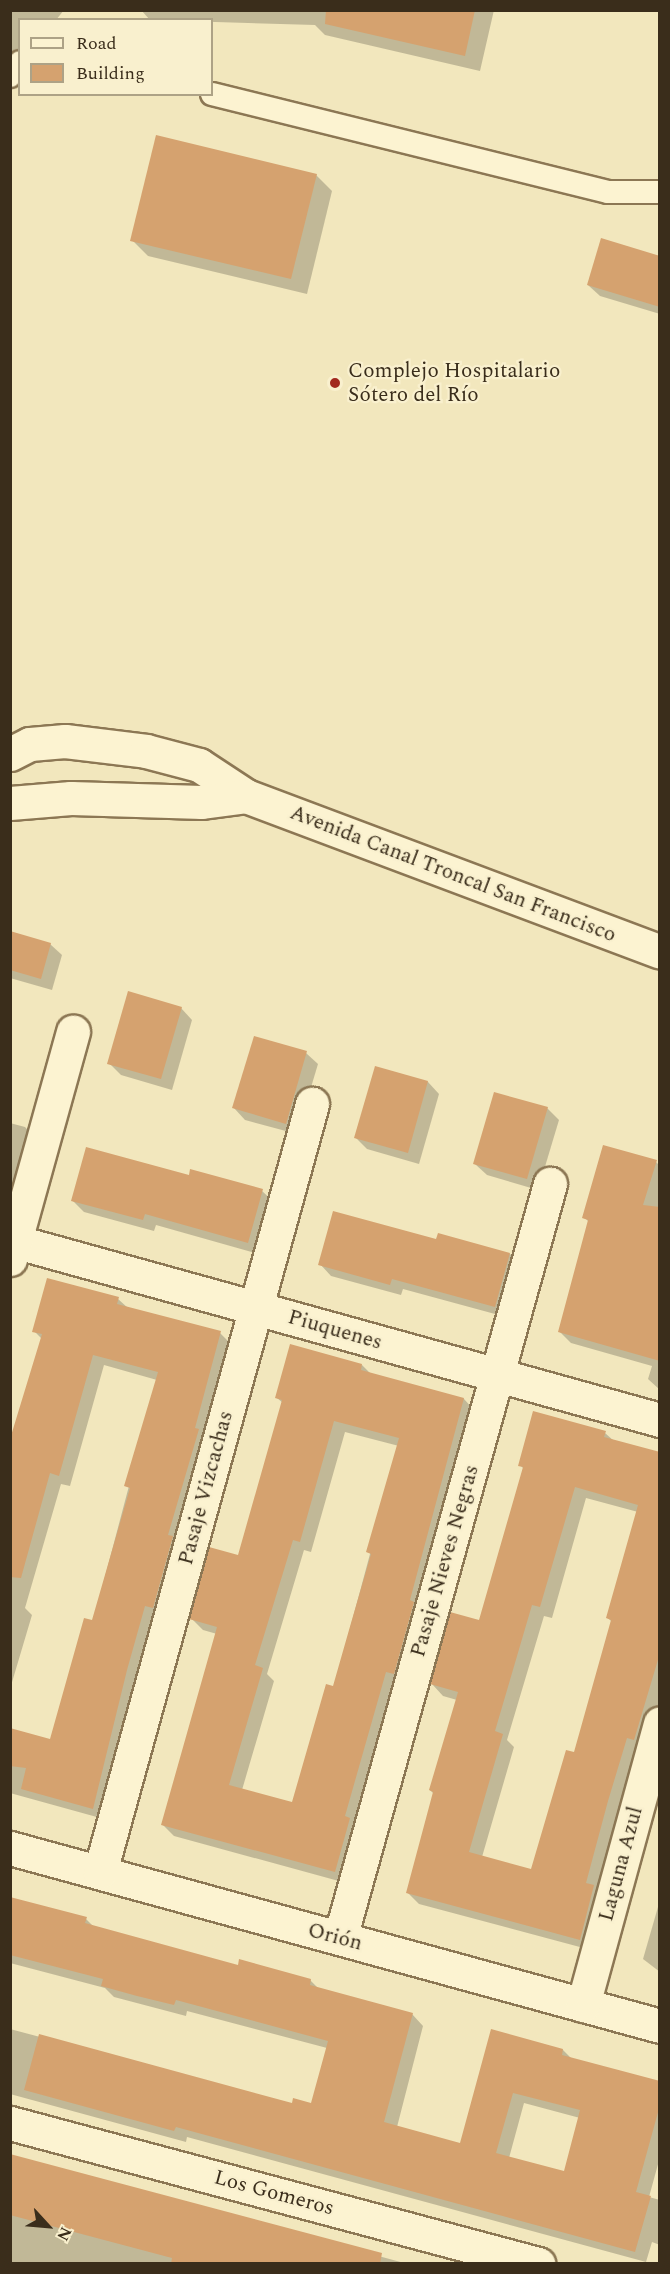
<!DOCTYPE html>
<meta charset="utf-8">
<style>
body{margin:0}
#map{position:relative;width:670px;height:2274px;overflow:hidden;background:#f2e7bd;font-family:Spectral,serif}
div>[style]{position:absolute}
.shadow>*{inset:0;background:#0003}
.building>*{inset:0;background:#d5a26f}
.roads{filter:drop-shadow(2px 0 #8c7754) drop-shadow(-2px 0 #8c7754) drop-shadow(0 2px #8c7754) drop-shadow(0 -2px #8c7754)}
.service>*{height:22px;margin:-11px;padding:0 11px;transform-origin:11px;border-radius:11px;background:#fcf3d1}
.minor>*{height:33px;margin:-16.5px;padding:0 16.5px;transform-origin:16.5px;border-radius:16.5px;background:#fcf3d1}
.secondary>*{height:33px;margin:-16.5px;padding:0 16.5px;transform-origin:16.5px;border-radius:16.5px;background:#fcf3d1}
.dots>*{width:16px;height:16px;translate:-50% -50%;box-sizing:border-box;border:3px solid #f9f0ce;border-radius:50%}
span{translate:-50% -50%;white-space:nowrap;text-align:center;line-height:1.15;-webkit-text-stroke:4.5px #f9f0ce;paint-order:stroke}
.poi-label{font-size:21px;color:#3a2d1b}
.left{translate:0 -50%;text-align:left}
.street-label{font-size:21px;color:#3a2d1b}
.frame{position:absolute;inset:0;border:12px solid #3a2d1b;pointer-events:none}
.legend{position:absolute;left:18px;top:18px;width:195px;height:78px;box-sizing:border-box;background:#f9f0ce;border:2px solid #ada286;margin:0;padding:8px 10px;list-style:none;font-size:18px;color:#3a2d1b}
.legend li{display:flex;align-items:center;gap:12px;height:30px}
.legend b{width:30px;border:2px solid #ada286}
.north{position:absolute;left:18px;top:2196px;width:60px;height:60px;-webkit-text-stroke:4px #f9f0ce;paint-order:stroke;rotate:116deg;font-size:16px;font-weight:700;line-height:24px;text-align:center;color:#3a2d1b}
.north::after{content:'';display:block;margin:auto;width:21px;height:27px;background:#3a2d1b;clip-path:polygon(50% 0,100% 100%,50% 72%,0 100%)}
</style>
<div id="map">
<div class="shadow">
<div style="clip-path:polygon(10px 10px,64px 10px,56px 20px,20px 20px,20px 58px,10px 68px)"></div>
<div style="clip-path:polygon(141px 10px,494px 10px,480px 71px,325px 35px,315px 25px,150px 20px)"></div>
<div style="clip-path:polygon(316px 175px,332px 191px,307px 294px,148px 256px,132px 240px)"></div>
<div style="clip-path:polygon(660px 257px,660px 314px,600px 296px,588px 285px)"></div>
<div style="clip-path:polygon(10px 933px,50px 944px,62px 955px,52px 990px,10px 978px)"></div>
<div style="clip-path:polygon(181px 1008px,192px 1020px,172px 1090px,121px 1075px,109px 1063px)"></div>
<div style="clip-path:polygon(306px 1053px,318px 1064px,297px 1134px,245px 1120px,234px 1108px)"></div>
<div style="clip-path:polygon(376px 1068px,428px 1082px,439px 1094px,419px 1164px,367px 1149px,355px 1137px)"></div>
<div style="clip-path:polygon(547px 1108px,559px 1120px,538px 1190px,487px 1175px,475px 1164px)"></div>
<div style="clip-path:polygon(10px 1123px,25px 1127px,36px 1139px,22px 1190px,10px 1187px)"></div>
<div style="clip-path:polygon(656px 1162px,660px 1166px,660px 1201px,633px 1296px,660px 1304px,660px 1390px,648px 1379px,652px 1366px,571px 1343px,559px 1331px,589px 1222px,584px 1217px)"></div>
<div style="clip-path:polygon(190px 1177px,262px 1191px,274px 1202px,259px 1254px,156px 1225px,154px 1231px,84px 1212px,72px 1200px)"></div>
<div style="clip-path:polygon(437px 1241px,510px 1254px,521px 1266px,506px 1317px,403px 1289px,401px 1295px,331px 1276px,320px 1264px)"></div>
<div style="clip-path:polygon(118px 1299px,128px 1308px,220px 1333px,231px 1344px,104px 1819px,10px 1793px,10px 1730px,51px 1741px,93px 1622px,157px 1380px,104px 1365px,70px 1486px,61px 1484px,25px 1608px,32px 1615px,10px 1689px,10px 1448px,42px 1339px,34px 1331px)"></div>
<div style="clip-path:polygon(evenodd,362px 1365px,371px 1374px,464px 1399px,475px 1411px,346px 1883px,174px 1836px,163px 1825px,217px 1634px,203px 1630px,191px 1618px,239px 1557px,283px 1403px,277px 1398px,362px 1365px,345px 1432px,399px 1446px,334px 1688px,293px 1804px,242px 1790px,274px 1681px,267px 1674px,304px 1550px,311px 1552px,345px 1432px)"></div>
<div style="clip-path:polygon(evenodd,605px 1433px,614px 1441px,660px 1454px,660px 1720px,591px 1950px,419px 1904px,407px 1892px,434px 1794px,430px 1790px,457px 1700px,443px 1696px,432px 1684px,480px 1622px,524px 1469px,520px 1465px,605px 1433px,586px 1498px,638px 1512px,608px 1618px,612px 1622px,575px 1754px,532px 1870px,482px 1857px,514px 1747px,507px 1740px,544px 1616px,552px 1618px,586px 1498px)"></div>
<div style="clip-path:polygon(660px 1900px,660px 1972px,643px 1959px)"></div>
<div style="clip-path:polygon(evenodd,10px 1905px,86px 1919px,94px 1927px,239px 1967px,310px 1980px,319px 1989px,412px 2014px,423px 2026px,397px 2127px,461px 2145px,492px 2031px,563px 2050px,572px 2059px,660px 2083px,660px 2157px,649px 2197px,660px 2200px,660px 2245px,652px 2242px,646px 2262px,187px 2137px,186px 2142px,10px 2094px,10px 2029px,293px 2104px,312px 2105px,327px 2048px,187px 2011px,186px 2016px,114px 1997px,105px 1988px,10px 1963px,10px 1905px,524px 2103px,580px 2118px,565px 2173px,509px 2158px,524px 2103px)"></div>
<div style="clip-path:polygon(10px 2156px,408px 2264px,10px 2264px)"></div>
</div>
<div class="building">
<div style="clip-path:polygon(326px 10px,475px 10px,465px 56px,325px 24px)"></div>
<div style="clip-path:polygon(156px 135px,317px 174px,291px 279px,130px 241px)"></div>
<div style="clip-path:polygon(601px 238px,660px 256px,660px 307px,587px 285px)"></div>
<div style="clip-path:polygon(10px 931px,51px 943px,41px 979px,10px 970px)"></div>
<div style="clip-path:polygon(128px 991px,182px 1007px,161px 1079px,107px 1064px)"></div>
<div style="clip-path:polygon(254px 1036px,307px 1051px,286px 1124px,232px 1108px)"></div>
<div style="clip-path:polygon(375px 1066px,428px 1081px,408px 1153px,354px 1138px)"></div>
<div style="clip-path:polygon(494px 1092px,548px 1107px,527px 1179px,473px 1164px)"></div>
<div style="clip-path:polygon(603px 1145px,657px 1160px,643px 1205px,660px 1207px,660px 1361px,558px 1332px,588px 1220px,582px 1218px)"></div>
<div style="clip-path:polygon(86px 1147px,189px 1175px,190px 1169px,263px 1189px,248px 1243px,145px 1214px,143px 1220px,71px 1201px)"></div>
<div style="clip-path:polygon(333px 1211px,436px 1239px,438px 1233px,510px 1253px,495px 1307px,392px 1279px,390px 1285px,318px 1265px)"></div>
<div style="clip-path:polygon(47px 1278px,119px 1297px,117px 1304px,221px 1331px,195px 1428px,199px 1429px,168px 1535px,173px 1536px,153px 1608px,145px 1606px,127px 1670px,93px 1809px,21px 1789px,26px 1768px,10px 1766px,10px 1728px,50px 1739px,84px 1618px,92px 1620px,130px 1488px,124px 1486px,158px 1372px,93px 1355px,59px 1476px,50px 1473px,21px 1578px,10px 1577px,10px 1439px,42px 1334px,32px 1332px)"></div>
<div style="clip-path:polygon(evenodd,290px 1344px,362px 1364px,361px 1370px,464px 1398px,410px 1600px,414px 1602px,394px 1674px,386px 1672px,345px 1816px,350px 1818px,335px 1872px,161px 1825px,217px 1627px,189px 1619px,209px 1547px,238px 1555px,282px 1400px,275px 1398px,290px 1344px,334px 1421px,399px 1438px,366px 1552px,371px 1554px,351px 1623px,333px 1686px,326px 1684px,292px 1802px,229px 1785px,263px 1668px,255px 1665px,293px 1540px,300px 1542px,334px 1421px)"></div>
<div style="clip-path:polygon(evenodd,533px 1411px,606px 1431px,604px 1437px,660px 1452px,660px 1653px,634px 1740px,627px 1738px,608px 1801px,586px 1883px,594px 1885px,580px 1940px,406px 1893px,433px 1792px,429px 1790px,458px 1692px,430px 1684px,450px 1612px,479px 1620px,523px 1467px,518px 1466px,533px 1411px,575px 1487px,638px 1505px,606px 1618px,611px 1620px,574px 1752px,566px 1750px,531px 1869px,469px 1852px,503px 1734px,495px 1731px,532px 1605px,540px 1607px,575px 1487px)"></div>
<div style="clip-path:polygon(evenodd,10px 1897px,87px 1917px,85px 1923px,238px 1965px,239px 1959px,311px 1979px,310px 1985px,413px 2013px,384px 2122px,460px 2143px,491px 2029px,563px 2049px,562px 2055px,660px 2081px,660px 2105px,636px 2192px,651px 2196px,635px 2252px,176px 2127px,174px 2131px,24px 2090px,39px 2034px,292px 2103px,293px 2098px,311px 2103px,328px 2041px,176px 2000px,174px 2005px,137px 1996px,101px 1986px,103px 1979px,10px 1955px,10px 1897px,513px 2093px,580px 2110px,564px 2171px,496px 2153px,513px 2093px)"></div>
<div style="clip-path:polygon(10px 2154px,382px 2253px,380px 2264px,171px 2264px,172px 2258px,10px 2215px)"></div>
</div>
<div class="roads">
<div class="service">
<div style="left:10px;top:76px;width:17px;rotate:-54deg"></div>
<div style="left:212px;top:94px;width:408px;rotate:13.9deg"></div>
<div style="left:608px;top:192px;width:52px"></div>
</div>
<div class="minor">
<div style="left:10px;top:1240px;width:674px;rotate:15.48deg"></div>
<div style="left:10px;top:1259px;width:236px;rotate:-74.5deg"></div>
<div style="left:10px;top:1848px;width:674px;rotate:15.31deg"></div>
<div style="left:100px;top:1872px;width:797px;rotate:-74.57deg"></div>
<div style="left:340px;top:1938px;width:783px;rotate:-74.44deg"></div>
<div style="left:583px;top:2005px;width:292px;rotate:-74.7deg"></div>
<div style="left:10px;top:2123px;width:547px;rotate:14.95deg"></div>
</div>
<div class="secondary">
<div style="left:10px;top:754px;width:22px;rotate:-27deg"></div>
<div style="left:30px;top:744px;width:35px;rotate:-5deg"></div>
<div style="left:65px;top:741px;width:82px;rotate:7deg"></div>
<div style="left:146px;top:751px;width:55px;rotate:14.8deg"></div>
<div style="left:199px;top:765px;width:56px;rotate:33.4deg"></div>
<div style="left:246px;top:796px;width:442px;rotate:20.6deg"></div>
<div style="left:10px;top:803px;width:61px;rotate:-4.7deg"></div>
<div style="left:71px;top:798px;width:131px;rotate:1.7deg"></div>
<div style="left:202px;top:802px;width:44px;rotate:-7.8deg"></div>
</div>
</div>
<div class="dots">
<div style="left:335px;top:383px;background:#a2291e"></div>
</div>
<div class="poi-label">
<span class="left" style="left:348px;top:383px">Complejo Hospitalario<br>Sótero del Río</span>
</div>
<div class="street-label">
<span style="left:453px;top:874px;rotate:21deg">Avenida Canal Troncal San Francisco</span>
<span style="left:335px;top:1330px;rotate:16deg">Piuquenes</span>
<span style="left:206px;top:1488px;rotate:-75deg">Pasaje Vizcachas</span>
<span style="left:445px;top:1561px;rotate:-74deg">Pasaje Nieves Negras</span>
<span style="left:621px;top:1864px;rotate:-75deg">Laguna Azul</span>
<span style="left:335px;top:1937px;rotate:15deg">Orión</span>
<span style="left:274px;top:2193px;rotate:15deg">Los Gomeros</span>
</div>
<div class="frame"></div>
<ul class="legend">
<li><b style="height:8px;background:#fcf3d1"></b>Road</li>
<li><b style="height:16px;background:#d5a26f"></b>Building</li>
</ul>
<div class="north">N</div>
</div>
